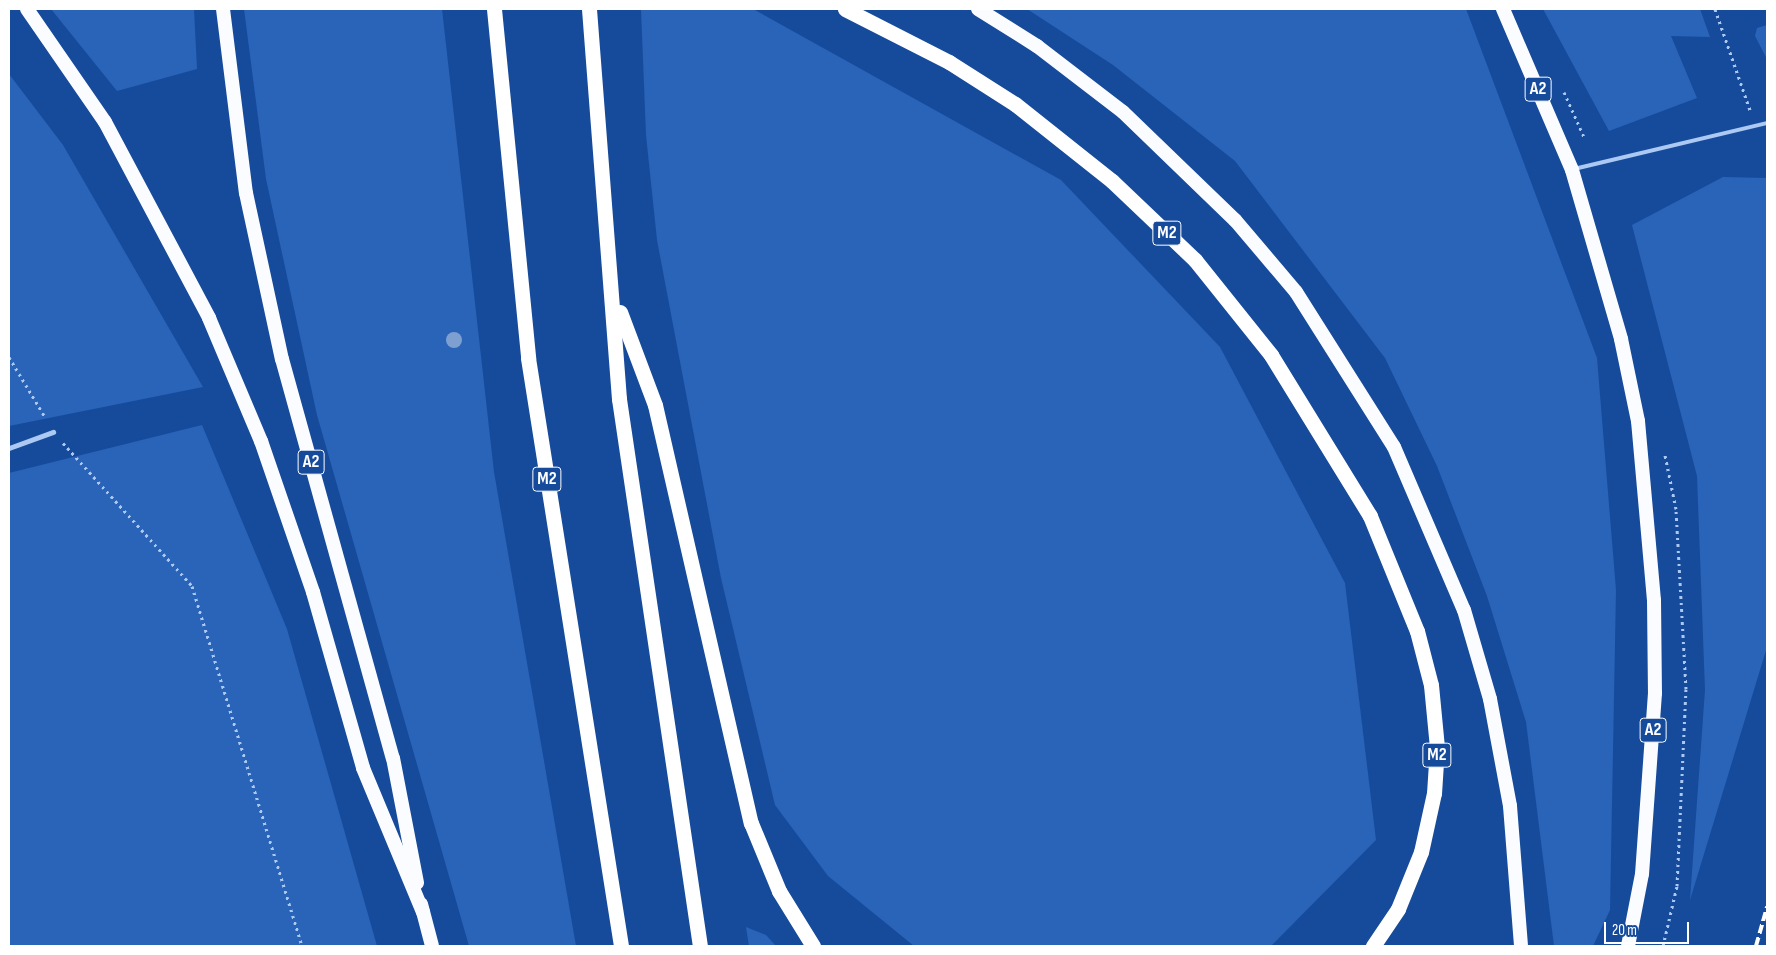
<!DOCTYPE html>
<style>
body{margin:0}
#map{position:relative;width:1776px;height:955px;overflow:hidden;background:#164b9c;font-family:"Sofia Sans Condensed",sans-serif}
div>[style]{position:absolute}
.green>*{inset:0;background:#2964b9}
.path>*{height:3px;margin-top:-1.5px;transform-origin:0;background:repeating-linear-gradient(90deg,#acc9f3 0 2.5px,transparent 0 6.5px)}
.service>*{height:4px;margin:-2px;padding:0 2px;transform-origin:2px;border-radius:2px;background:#acc9f3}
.minor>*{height:5px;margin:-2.5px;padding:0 2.5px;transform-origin:2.5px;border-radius:2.5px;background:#acc9f3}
.trunk>*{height:14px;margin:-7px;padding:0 7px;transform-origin:7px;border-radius:7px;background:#fbfcff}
.motorway>*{height:15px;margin:-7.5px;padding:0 7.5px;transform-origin:7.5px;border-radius:7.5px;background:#fff}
.rail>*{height:4px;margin-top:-2px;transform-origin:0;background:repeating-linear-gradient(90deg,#fff 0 9px,transparent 0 13px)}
.trees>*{width:16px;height:16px;margin:-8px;border-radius:50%;background:#7ea0d1}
span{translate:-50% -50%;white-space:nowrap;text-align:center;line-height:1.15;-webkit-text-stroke:5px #164b9c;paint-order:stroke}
.shield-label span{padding:1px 4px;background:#164b9c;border:1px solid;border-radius:4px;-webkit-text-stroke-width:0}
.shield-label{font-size:18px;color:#fff;font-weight:700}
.frame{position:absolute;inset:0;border:10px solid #fff;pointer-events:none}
.scale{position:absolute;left:1604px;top:922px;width:85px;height:22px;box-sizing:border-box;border:2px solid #fff;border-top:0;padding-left:6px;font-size:15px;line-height:18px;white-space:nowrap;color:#fff;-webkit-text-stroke:4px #164b9c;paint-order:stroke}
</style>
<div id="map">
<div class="green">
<div style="clip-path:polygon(51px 9px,194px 9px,197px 69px,117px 91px)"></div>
<div style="clip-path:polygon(244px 9px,442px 9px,494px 472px,576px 946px,469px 946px,317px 415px,266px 179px)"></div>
<div style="clip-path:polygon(641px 9px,753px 9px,1061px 180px,1220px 347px,1345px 583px,1376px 840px,1271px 946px,914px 946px,828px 876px,775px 805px,721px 578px,657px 240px,646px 135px)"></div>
<div style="clip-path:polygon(1027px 9px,1466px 9px,1597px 358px,1616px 590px,1610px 910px,1593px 946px,1554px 946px,1526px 722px,1487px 596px,1437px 466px,1385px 358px,1235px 161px,1113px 65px)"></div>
<div style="clip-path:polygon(1543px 9px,1700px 9px,1710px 37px,1671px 36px,1697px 98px,1609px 131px)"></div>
<div style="clip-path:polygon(1767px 25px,1767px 59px,1755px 36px,1757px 28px)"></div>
<div style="clip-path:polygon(9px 74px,63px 145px,203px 387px,9px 426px)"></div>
<div style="clip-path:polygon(1723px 177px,1767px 178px,1767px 647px,1690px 900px,1705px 690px,1697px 476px,1632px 225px)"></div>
<div style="clip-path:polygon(202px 425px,287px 629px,377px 946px,9px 946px,9px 473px)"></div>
<div style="clip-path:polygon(746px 927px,766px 935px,776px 946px,749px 946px)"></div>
</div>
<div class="path">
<div style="left:1715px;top:9px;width:107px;rotate:70.9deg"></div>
<div style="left:1564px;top:92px;width:49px;rotate:66deg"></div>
<div style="left:9px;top:357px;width:70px;rotate:59deg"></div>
<div style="left:63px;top:443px;width:193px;rotate:47.9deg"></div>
<div style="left:192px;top:586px;width:376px;rotate:73deg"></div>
<div style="left:1663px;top:946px;width:62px;rotate:-76.9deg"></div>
<div style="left:1677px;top:886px;width:197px;rotate:-87.4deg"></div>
<div style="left:1686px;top:689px;width:180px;rotate:-93.2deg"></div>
<div style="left:1676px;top:509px;width:55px;rotate:-101.5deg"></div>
</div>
<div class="service">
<div style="left:1574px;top:169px;width:198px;rotate:-13.4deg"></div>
</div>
<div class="minor">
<div style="left:9px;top:448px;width:47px;rotate:-20deg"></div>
</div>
<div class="trunk">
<div style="left:27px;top:9px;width:137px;rotate:55.4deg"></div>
<div style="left:105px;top:122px;width:222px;rotate:62deg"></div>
<div style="left:209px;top:318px;width:134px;rotate:67.1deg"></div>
<div style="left:261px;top:441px;width:160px;rotate:71deg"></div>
<div style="left:313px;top:592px;width:183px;rotate:74.1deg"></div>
<div style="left:363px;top:768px;width:156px;rotate:67.4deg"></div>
<div style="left:223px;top:9px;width:185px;rotate:82.9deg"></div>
<div style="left:246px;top:193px;width:170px;rotate:77.8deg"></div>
<div style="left:282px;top:359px;width:414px;rotate:74.5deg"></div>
<div style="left:393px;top:758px;width:127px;rotate:79.1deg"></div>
<div style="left:978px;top:9px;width:70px;rotate:32.1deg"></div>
<div style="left:1037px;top:46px;width:108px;rotate:37.5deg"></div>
<div style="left:1123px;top:112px;width:156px;rotate:44deg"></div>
<div style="left:1235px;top:220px;width:94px;rotate:49.7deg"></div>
<div style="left:1296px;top:292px;width:183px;rotate:57.7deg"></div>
<div style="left:1394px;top:447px;width:177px;rotate:66.8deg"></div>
<div style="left:1464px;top:610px;width:93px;rotate:73.7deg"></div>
<div style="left:1490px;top:699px;width:109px;rotate:79.4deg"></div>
<div style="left:1510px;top:806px;width:140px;rotate:85.5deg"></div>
<div style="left:1503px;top:9px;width:175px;rotate:66.8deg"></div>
<div style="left:1572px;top:170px;width:176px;rotate:73.8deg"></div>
<div style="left:1621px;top:339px;width:84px;rotate:78.3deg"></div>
<div style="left:1638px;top:421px;width:180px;rotate:84.9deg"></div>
<div style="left:1654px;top:600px;width:93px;rotate:89.4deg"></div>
<div style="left:1655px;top:693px;width:181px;rotate:94.1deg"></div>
<div style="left:1642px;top:874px;width:73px;rotate:101deg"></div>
<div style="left:421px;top:904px;width:43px;rotate:75.3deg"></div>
</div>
<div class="motorway">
<div style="left:494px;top:9px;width:351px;rotate:84.4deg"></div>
<div style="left:528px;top:358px;width:595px;rotate:81.01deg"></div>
<div style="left:589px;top:9px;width:391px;rotate:85.6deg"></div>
<div style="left:619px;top:399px;width:553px;rotate:81.58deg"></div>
<div style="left:845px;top:9px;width:117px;rotate:27deg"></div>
<div style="left:949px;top:62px;width:78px;rotate:32.5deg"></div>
<div style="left:1015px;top:104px;width:124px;rotate:38.4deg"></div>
<div style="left:1112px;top:181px;width:115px;rotate:43.6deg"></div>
<div style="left:1195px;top:260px;width:122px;rotate:51.3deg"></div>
<div style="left:1271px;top:355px;width:189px;rotate:58.4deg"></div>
<div style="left:1370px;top:516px;width:124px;rotate:67.8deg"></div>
<div style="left:1417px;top:631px;width:56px;rotate:75.5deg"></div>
<div style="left:1431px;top:685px;width:62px;rotate:84.5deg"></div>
<div style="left:1437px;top:747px;width:46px;rotate:93.7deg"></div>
<div style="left:1434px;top:793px;width:60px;rotate:102.4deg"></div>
<div style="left:1421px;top:852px;width:61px;rotate:112deg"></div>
<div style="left:1398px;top:909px;width:45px;rotate:124deg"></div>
<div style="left:620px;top:312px;width:99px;rotate:69.4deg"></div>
<div style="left:655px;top:405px;width:429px;rotate:77.1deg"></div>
<div style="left:751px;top:823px;width:74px;rotate:67.6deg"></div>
<div style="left:779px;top:891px;width:65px;rotate:58.3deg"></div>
</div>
<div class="rail">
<div style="left:1756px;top:946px;width:41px;rotate:-74.2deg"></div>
</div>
<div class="trees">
<div style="left:454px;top:340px"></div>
</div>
<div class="shield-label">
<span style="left:1538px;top:89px">A2</span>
<span style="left:1167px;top:233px">M2</span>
<span style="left:311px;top:462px">A2</span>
<span style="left:547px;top:479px">M2</span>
<span style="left:1653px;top:730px">A2</span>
<span style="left:1437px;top:755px">M2</span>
</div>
<div class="frame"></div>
<div class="scale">20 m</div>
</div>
